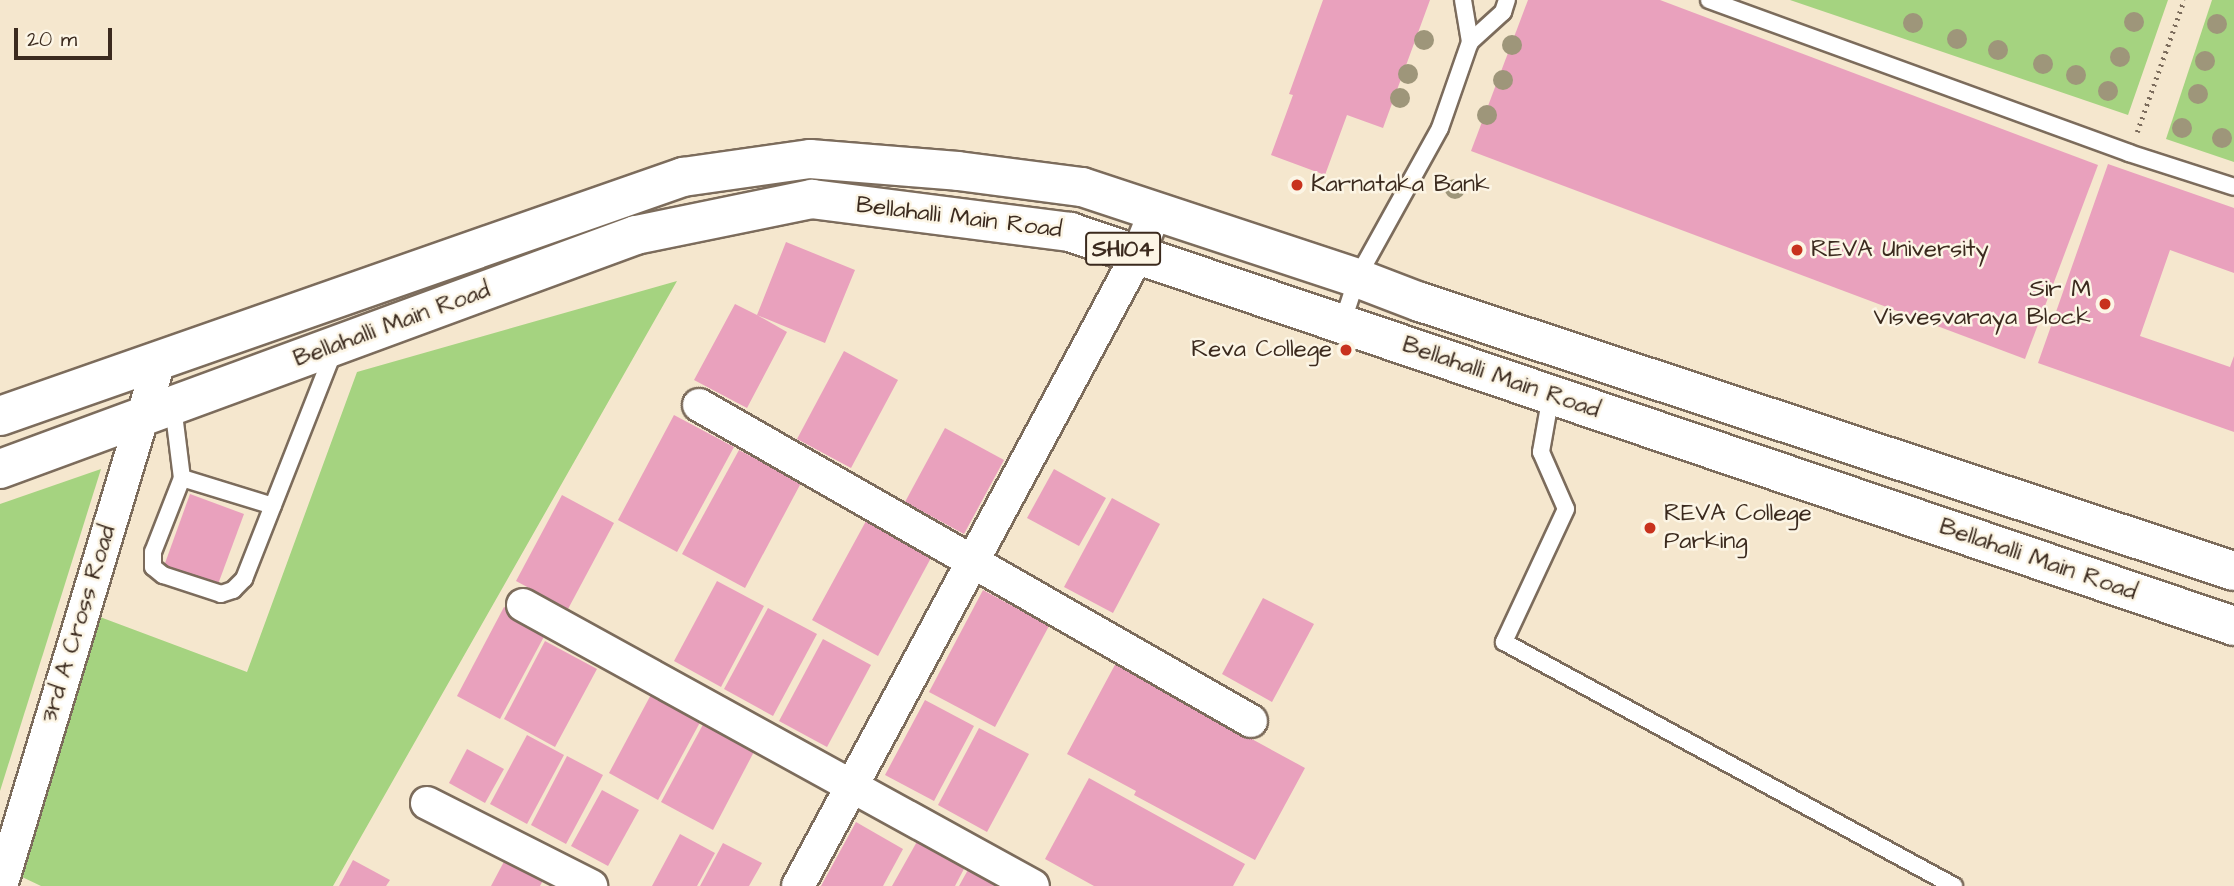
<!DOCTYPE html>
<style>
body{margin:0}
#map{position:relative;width:2234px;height:886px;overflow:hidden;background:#f5e7ce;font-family:"Architects Daughter",sans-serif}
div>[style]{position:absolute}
.green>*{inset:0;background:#a5d380}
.building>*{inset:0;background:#e9a1bd}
.path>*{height:4.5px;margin-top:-2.25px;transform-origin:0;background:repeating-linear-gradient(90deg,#7c6c5c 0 2px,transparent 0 7px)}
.roads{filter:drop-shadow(2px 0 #7c6c5c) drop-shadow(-2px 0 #7c6c5c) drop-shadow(0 2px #7c6c5c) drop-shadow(0 -2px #7c6c5c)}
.service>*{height:16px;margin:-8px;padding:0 8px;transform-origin:8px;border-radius:8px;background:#fff}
.minor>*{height:32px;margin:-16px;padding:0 16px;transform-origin:16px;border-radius:16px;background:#fff}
.primary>*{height:38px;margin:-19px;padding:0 19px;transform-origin:19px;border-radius:19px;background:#fff}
.trees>*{width:20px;height:20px;margin:-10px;border-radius:50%;background:#9e967a}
.dots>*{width:19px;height:19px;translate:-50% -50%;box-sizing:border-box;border:4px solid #fcf5e5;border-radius:50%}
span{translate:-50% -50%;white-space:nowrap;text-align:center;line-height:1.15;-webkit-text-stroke:5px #fcf5e5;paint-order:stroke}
.shield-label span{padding:2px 5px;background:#fcf5e5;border:2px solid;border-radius:5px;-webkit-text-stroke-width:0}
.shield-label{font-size:23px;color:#3b2a1e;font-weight:700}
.poi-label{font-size:24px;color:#3b2a1e}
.left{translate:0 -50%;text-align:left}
.right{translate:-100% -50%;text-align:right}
.street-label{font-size:24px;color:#3b2a1e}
.scale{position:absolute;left:14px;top:28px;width:98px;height:32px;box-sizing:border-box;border:4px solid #3b2a1e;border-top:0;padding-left:9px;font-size:21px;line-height:24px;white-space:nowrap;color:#3b2a1e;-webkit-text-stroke:5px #fcf5e5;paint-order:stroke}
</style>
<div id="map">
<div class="green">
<div style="clip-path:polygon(1790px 0,2168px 0,2128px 115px)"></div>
<div style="clip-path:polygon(2212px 0,2234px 0,2234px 162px,2166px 139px)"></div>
<div style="clip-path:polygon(677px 281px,333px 886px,41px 886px,20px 876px,92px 614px,247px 672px,357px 372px)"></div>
<div style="clip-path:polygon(101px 469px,0 791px,0 504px)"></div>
</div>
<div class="building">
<div style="clip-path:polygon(1323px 0,1430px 0,1383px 128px,1347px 115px,1325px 175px,1271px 155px,1293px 95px,1289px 94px)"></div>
<div style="clip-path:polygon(1528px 0,1660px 0,2098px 165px,2025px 359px,1471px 151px)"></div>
<div style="clip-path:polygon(2108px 164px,2234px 208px,2234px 273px,2170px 250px,2140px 336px,2230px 367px,2234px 356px,2234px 432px,2038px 363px)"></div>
<div style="clip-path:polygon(786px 242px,855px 270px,825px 343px,757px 315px,787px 332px,747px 408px,694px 380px,735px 304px,757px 315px)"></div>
<div style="clip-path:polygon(844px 351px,898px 380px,851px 468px,797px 439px)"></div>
<div style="clip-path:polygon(674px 415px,734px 447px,677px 552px,618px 520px)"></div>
<div style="clip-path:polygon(945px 428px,1004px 460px,964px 534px,905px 502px)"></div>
<div style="clip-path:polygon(739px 450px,801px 483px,745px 588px,682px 554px)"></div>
<div style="clip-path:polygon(1054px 469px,1106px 498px,1079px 546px,1027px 518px)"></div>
<div style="clip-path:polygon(190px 494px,244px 514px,217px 587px,164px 566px)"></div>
<div style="clip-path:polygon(562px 495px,614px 523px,568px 609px,516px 581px)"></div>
<div style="clip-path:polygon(1112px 498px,1160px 524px,1113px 613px,1064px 587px)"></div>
<div style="clip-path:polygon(866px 521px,932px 556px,878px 656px,812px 620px)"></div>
<div style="clip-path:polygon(717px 581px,764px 606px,721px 687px,674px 661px)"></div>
<div style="clip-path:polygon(983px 590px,1049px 626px,995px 727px,929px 692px)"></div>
<div style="clip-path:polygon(1263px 598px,1314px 624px,1272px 702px,1222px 674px)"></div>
<div style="clip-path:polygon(504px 607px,547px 631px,500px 719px,457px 696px)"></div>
<div style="clip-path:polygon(768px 608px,817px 634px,773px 716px,724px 689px)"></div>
<div style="clip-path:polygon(823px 639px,871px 665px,827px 747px,779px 721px)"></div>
<div style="clip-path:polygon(545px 641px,597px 669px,555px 747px,504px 719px)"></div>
<div style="clip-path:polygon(1117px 661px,1252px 734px,1250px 738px,1305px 768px,1255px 860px,1134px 795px,1136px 791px,1067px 754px)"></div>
<div style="clip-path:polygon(654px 689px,704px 715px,658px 800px,609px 773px)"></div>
<div style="clip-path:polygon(925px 700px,974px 726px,934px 801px,885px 775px)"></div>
<div style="clip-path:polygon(706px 719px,757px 746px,713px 830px,661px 802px)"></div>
<div style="clip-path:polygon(979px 728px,1029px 754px,987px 832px,938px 805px)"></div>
<div style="clip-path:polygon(527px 735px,564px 755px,527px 824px,490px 804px)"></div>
<div style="clip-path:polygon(467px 749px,504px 769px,485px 803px,449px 783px)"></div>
<div style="clip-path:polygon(567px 756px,603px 775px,566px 844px,531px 825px)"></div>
<div style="clip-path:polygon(1089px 778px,1245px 864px,1233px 886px,1094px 886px,1045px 859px)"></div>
<div style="clip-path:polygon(602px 790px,639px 810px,608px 866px,571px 846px)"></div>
<div style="clip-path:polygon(856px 822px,903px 849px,883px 886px,821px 886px)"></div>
<div style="clip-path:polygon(680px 834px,715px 853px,697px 886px,652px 886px)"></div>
<div style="clip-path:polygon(919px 838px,966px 865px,955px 886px,892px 886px)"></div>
<div style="clip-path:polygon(723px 843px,762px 863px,749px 886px,700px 886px)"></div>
<div style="clip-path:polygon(508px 854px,546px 875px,540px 886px,491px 886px)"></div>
<div style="clip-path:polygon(353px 860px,390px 880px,386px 886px,339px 886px)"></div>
<div style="clip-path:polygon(969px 868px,1001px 886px,959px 886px)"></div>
</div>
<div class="path">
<div style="left:2137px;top:132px;width:140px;rotate:-70.4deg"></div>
</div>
<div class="roads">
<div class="service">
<div style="left:1463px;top:0;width:43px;rotate:80.5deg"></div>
<div style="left:1709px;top:0;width:447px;rotate:20deg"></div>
<div style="left:2129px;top:153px;width:110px;rotate:17.9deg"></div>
<div style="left:1342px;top:324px;width:48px;rotate:-71.9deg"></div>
<div style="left:1357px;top:278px;width:171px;rotate:-61deg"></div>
<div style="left:1440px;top:128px;width:91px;rotate:-70.8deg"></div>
<div style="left:1470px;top:42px;width:45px;rotate:-42.3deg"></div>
<div style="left:1503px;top:12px;width:13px;rotate:-72deg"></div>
<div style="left:1551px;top:395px;width:58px;rotate:100deg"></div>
<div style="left:1541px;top:452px;width:62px;rotate:66.3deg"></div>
<div style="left:1566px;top:509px;width:147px;rotate:115deg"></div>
<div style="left:1504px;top:642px;width:512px;rotate:28.47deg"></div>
<div style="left:173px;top:406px;width:73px;rotate:82.9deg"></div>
<div style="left:182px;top:478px;width:79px;rotate:111.4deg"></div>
<div style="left:153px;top:552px;width:15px;rotate:90deg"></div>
<div style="left:153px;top:567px;width:13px;rotate:39deg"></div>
<div style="left:163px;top:575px;width:61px;rotate:18.1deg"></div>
<div style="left:221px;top:594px;width:13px;rotate:-18deg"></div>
<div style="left:233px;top:590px;width:16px;rotate:-45deg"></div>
<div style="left:244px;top:579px;width:246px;rotate:-68.5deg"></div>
<div style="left:182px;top:478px;width:95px;rotate:17.1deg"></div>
</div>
<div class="minor">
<div style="left:699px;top:405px;width:636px;rotate:29.79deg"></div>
<div style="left:523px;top:605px;width:582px;rotate:28.85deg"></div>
<div style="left:427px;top:803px;width:184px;rotate:26.8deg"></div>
<div style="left:1px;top:886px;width:547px;rotate:-73.22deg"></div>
<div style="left:798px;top:886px;width:718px;rotate:-61.72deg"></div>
<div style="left:1138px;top:254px;width:45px;rotate:-68deg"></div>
</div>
<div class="primary">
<div style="left:0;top:416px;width:724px;rotate:-19.29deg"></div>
<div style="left:683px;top:177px;width:128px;rotate:-8.1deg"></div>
<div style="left:810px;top:159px;width:148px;rotate:4.6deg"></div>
<div style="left:958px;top:171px;width:125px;rotate:7.4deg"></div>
<div style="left:1082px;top:187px;width:290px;rotate:18.3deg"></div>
<div style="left:1357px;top:278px;width:67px;rotate:20.9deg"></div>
<div style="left:1420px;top:302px;width:857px;rotate:18.29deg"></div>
<div style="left:0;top:469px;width:678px;rotate:-20.2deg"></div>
<div style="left:636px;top:235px;width:180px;rotate:-11.6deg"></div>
<div style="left:812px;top:199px;width:260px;rotate:7.3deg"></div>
<div style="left:1070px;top:232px;width:1229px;rotate:18.7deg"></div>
</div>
</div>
<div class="trees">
<div style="left:2134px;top:22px"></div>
<div style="left:1913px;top:23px"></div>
<div style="left:2217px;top:24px"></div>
<div style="left:1957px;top:39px"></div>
<div style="left:1424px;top:40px"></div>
<div style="left:1512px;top:45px"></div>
<div style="left:1998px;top:50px"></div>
<div style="left:2120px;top:57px"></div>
<div style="left:2205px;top:61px"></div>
<div style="left:2043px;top:64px"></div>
<div style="left:1408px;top:74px"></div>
<div style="left:2076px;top:75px"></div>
<div style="left:1503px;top:80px"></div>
<div style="left:2108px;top:91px"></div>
<div style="left:2198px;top:94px"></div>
<div style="left:1400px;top:98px"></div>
<div style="left:1487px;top:115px"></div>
<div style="left:2182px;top:128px"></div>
<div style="left:2222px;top:138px"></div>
<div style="left:1455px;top:189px"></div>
</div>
<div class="dots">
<div style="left:1297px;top:185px;background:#c8321e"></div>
<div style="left:1797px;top:250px;background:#c8321e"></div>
<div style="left:2105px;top:304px;background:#c8321e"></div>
<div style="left:1346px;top:350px;background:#c8321e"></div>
<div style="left:1650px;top:528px;background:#c8321e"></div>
</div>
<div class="shield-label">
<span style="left:1123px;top:249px">SH104</span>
</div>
<div class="poi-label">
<span class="left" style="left:1311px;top:185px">Karnataka Bank</span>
<span class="left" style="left:1811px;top:250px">REVA University</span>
<span class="right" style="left:2091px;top:304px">Sir M<br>Visvesvaraya Block</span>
<span class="right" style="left:1332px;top:350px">Reva College</span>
<span class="left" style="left:1664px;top:528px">REVA College<br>Parking</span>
</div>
<div class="street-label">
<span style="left:959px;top:218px;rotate:7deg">Bellahalli Main Road</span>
<span style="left:392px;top:325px;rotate:-20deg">Bellahalli Main Road</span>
<span style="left:1501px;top:378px;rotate:19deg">Bellahalli Main Road</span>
<span style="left:2038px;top:560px;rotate:19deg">Bellahalli Main Road</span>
<span style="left:79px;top:624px;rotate:-73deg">3rd A Cross Road</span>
</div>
<div class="scale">20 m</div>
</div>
